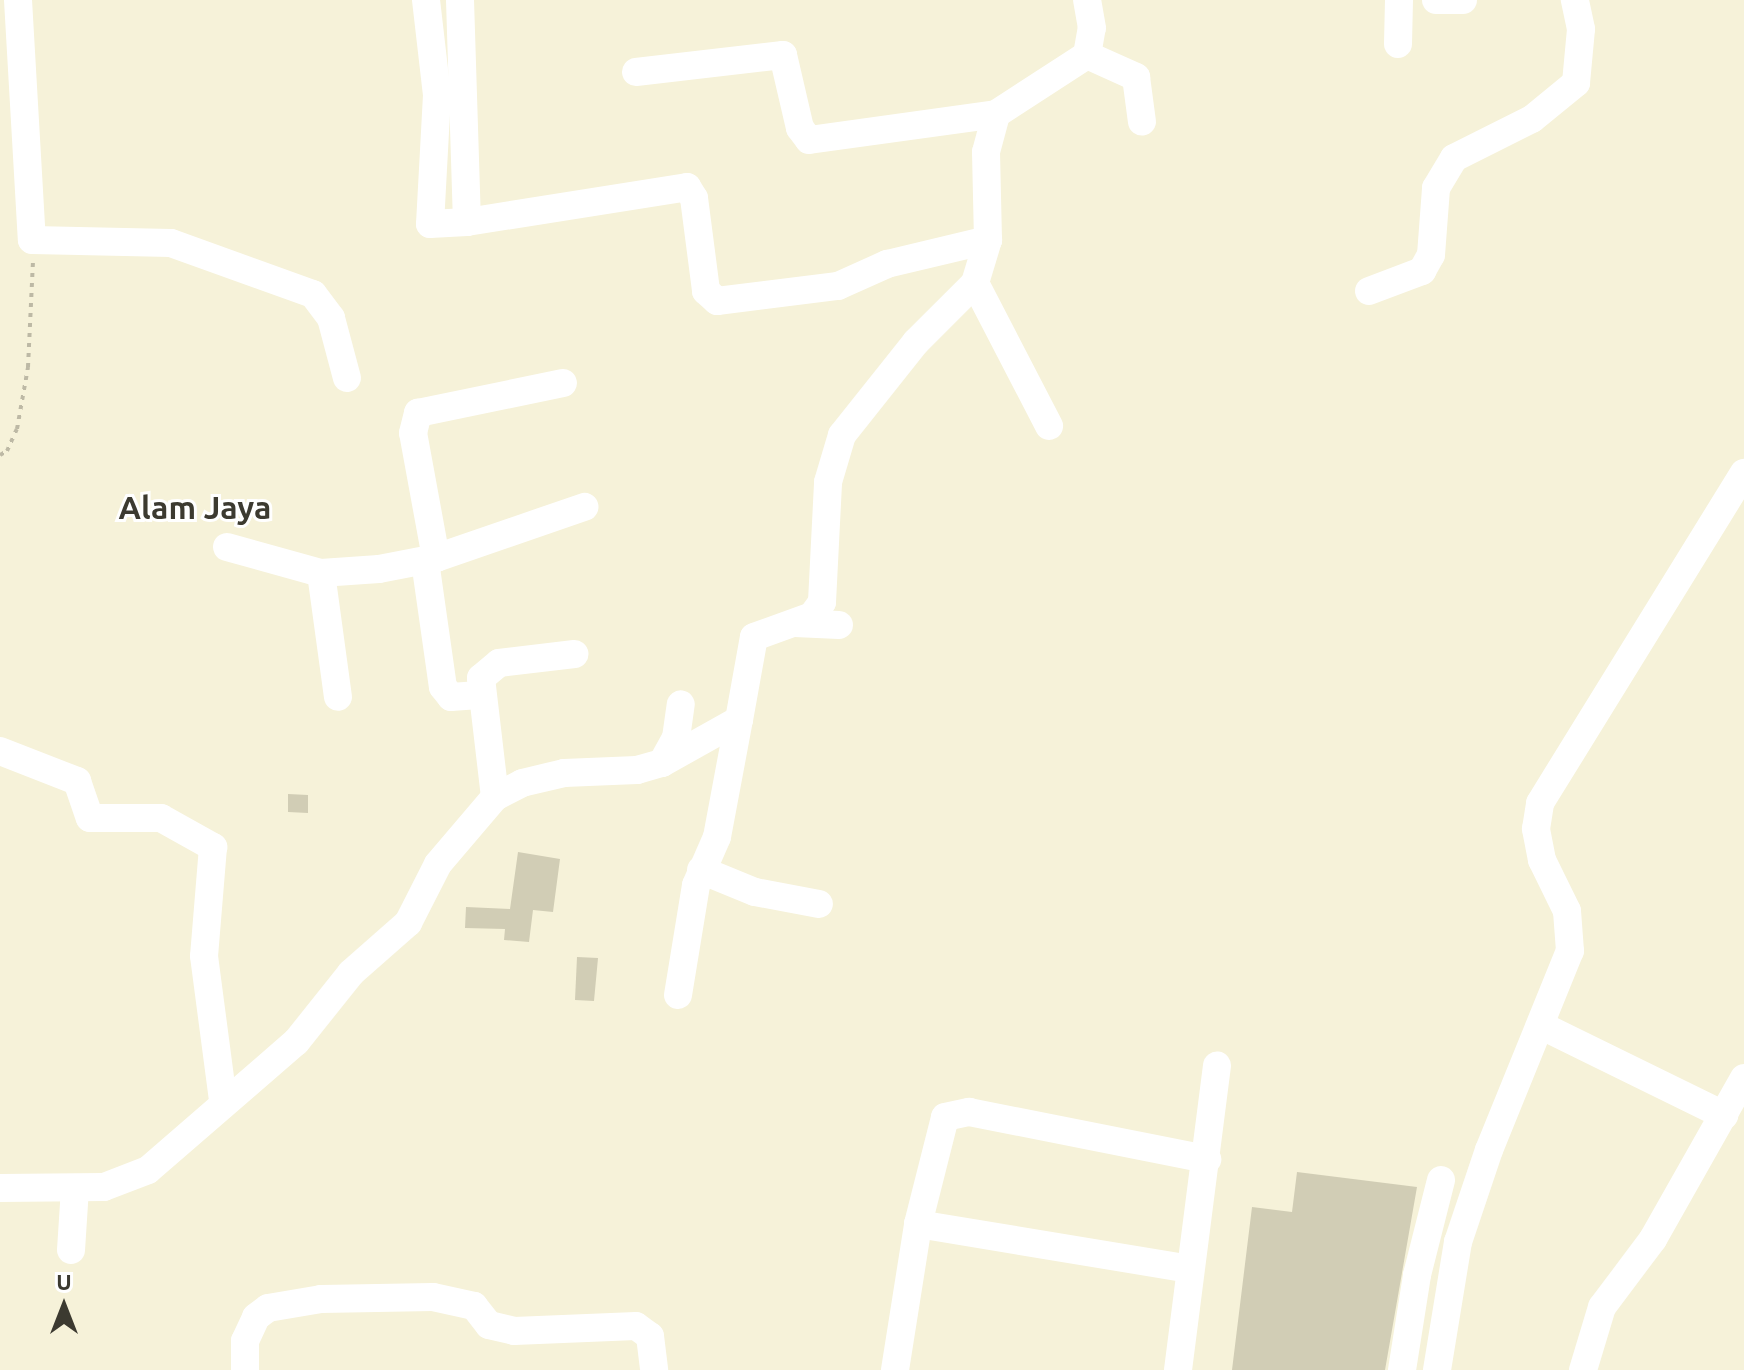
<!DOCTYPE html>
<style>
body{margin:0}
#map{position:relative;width:1744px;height:1370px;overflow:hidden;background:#f6f2d9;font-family:Ubuntu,sans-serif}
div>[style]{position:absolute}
.building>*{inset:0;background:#d1cdb5}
.path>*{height:4px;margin-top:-2px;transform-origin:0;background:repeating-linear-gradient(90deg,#bdb9a5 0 4px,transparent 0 10px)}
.minor>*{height:28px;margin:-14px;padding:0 14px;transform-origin:14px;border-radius:14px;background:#fff}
span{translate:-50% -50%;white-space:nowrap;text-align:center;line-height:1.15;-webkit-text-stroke:6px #fff;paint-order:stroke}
.quarter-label{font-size:32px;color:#3c3a30;font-weight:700}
.north{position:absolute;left:24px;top:1266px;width:80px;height:80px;-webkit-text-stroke:6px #fff;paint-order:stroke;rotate:0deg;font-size:22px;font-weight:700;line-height:32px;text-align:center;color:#3c3a30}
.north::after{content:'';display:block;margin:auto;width:28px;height:36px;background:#3c3a30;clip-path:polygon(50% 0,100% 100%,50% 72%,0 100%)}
</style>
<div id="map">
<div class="building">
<div style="clip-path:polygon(288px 794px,308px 795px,308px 813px,288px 812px)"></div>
<div style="clip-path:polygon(518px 852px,560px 859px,553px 912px,533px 910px,529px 942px,504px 940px,505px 929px,465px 928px,466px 907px,510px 909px)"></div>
<div style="clip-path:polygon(577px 957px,598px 958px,594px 1001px,575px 1000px)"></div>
<div style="clip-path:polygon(1297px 1172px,1417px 1187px,1385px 1370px,1232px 1370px,1252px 1207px,1292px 1212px)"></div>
</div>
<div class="path">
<div style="left:0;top:455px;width:8px;rotate:-30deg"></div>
<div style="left:7px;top:451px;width:24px;rotate:-66deg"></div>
<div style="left:17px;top:429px;width:63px;rotate:-79.9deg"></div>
<div style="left:28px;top:367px;width:105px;rotate:-87.3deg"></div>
</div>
<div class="minor">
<div style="left:18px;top:0;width:240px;rotate:86.7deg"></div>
<div style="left:32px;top:240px;width:139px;rotate:1.2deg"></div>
<div style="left:171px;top:243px;width:151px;rotate:19.8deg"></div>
<div style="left:313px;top:294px;width:30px;rotate:53deg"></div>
<div style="left:331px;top:318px;width:62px;rotate:75.1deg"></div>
<div style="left:426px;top:0;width:96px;rotate:83.4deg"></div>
<div style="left:437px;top:95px;width:129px;rotate:93.1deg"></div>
<div style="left:430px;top:224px;width:37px;rotate:-3deg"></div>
<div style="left:460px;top:0;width:222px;rotate:88.2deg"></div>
<div style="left:467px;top:222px;width:223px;rotate:-9deg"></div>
<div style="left:687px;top:187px;width:13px;rotate:58deg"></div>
<div style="left:694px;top:198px;width:94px;rotate:82.6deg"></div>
<div style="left:706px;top:291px;width:15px;rotate:42deg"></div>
<div style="left:717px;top:301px;width:122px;rotate:-7.1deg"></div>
<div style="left:838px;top:286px;width:54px;rotate:-24.2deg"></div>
<div style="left:887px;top:264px;width:104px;rotate:-13.4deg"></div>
<div style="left:1436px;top:0;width:27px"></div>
<div style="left:1398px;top:44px;width:44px;rotate:-88.7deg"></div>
<div style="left:1087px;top:55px;width:54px;rotate:24.2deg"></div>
<div style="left:1136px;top:77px;width:45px;rotate:82.4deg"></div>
<div style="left:636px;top:72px;width:148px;rotate:-6.6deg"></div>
<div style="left:783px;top:55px;width:75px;rotate:76.9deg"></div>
<div style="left:800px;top:128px;width:15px;rotate:53deg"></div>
<div style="left:809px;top:140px;width:189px;rotate:-7.9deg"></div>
<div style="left:975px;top:283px;width:161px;rotate:62.6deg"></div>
<div style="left:1369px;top:291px;width:57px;rotate:-20.7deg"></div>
<div style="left:1422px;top:271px;width:18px;rotate:-61deg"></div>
<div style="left:1431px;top:255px;width:67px;rotate:-85.7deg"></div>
<div style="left:1436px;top:188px;width:35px;rotate:-59deg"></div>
<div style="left:1454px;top:158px;width:87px;rotate:-26.6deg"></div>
<div style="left:1532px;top:119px;width:57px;rotate:-39.3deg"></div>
<div style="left:1576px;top:83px;width:54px;rotate:-84.7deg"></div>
<div style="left:1581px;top:29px;width:30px;rotate:-102deg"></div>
<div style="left:227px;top:547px;width:98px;rotate:15.5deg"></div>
<div style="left:321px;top:573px;width:58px;rotate:-3.9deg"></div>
<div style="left:379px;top:569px;width:58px;rotate:-10.9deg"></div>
<div style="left:436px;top:558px;width:157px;rotate:-19deg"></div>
<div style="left:436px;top:558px;width:127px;rotate:-100.4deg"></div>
<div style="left:413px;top:433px;width:21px;rotate:-76deg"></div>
<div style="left:418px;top:413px;width:148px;rotate:-11.7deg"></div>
<div style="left:425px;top:561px;width:127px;rotate:81.9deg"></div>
<div style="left:443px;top:687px;width:13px;rotate:51deg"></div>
<div style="left:451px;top:697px;width:28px;rotate:-4deg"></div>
<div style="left:321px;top:573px;width:125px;rotate:82.2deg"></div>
<div style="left:795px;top:623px;width:44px;rotate:2.6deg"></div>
<div style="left:0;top:751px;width:83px;rotate:21.3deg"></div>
<div style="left:77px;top:781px;width:39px;rotate:71deg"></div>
<div style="left:90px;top:818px;width:71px"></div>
<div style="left:161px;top:818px;width:60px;rotate:29.1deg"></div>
<div style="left:213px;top:847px;width:109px;rotate:94.7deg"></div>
<div style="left:204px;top:956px;width:146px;rotate:82.5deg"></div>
<div style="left:662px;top:763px;width:29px;rotate:-61deg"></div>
<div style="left:676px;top:738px;width:34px;rotate:-82deg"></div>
<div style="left:495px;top:797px;width:120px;rotate:-96.7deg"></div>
<div style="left:481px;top:678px;width:23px;rotate:-40deg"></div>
<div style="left:499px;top:663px;width:76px;rotate:-6.8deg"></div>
<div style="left:701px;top:870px;width:58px;rotate:22.2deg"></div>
<div style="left:755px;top:892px;width:65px;rotate:10.6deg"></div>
<div style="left:678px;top:995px;width:111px;rotate:-80.7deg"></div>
<div style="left:696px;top:885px;width:52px;rotate:-66.4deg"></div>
<div style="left:717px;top:837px;width:119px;rotate:-79.4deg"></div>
<div style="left:1542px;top:1026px;width:203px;rotate:26.1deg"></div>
<div style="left:0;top:1188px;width:104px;rotate:-0.6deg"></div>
<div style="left:104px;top:1187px;width:47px;rotate:-21.1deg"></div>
<div style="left:148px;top:1170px;width:196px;rotate:-40.9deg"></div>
<div style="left:296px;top:1042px;width:88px;rotate:-51.4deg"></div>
<div style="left:351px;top:973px;width:76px;rotate:-41.3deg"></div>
<div style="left:408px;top:923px;width:66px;rotate:-63deg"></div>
<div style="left:438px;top:864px;width:88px;rotate:-49.6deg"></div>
<div style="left:495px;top:797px;width:30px;rotate:-27deg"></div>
<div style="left:522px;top:783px;width:43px;rotate:-13.4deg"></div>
<div style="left:564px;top:773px;width:73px;rotate:-2.4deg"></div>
<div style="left:637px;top:770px;width:26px;rotate:-16deg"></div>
<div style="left:662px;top:763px;width:88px;rotate:-29.2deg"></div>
<div style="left:739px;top:720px;width:84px;rotate:-79.8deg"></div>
<div style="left:754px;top:637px;width:62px;rotate:-19.9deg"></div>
<div style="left:812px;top:616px;width:17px;rotate:-54deg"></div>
<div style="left:822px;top:602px;width:120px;rotate:-87.1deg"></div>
<div style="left:828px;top:482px;width:49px;rotate:-73.4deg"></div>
<div style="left:842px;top:435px;width:119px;rotate:-51.5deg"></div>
<div style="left:916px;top:342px;width:83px;rotate:-45deg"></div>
<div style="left:975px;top:283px;width:45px;rotate:-73.2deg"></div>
<div style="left:988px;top:240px;width:88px;rotate:-91.3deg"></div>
<div style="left:986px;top:152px;width:39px;rotate:-75deg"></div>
<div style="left:996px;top:114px;width:108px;rotate:-33deg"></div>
<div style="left:1087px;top:55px;width:27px;rotate:-80deg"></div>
<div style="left:1092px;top:28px;width:28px;rotate:-100deg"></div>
<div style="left:918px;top:1224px;width:275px;rotate:9.4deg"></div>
<div style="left:71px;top:1250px;width:62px;rotate:-86.3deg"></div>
<div style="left:245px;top:1370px;width:29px;rotate:-90deg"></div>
<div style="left:245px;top:1341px;width:26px;rotate:-65deg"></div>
<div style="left:256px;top:1317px;width:15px;rotate:-37deg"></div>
<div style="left:268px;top:1308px;width:54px;rotate:-9.6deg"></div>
<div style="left:321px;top:1299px;width:112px;rotate:-1deg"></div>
<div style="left:433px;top:1297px;width:42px;rotate:12.4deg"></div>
<div style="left:474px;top:1306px;width:24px;rotate:52deg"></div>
<div style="left:489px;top:1325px;width:26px;rotate:13deg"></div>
<div style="left:514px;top:1331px;width:122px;rotate:-2.3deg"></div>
<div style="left:636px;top:1326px;width:17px;rotate:36deg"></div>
<div style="left:650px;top:1336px;width:34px;rotate:83deg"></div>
<div style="left:895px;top:1370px;width:148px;rotate:-81deg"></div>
<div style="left:918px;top:1224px;width:110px;rotate:-75.8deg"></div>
<div style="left:945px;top:1117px;width:25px;rotate:-12deg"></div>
<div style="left:969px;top:1112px;width:243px;rotate:11.2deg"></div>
<div style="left:1178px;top:1370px;width:307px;rotate:-82.7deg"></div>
<div style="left:1402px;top:1370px;width:96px;rotate:-81deg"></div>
<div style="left:1417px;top:1275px;width:98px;rotate:-75.8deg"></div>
<div style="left:1437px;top:1370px;width:130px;rotate:-80.7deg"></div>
<div style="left:1458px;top:1242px;width:97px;rotate:-71.4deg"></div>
<div style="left:1489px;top:1150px;width:215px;rotate:-67.9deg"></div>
<div style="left:1570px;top:951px;width:40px;rotate:-94.3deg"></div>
<div style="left:1567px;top:911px;width:57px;rotate:-116.1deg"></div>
<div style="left:1542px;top:860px;width:32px;rotate:-101deg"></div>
<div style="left:1536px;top:829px;width:26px;rotate:-81deg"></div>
<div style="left:1540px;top:803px;width:388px;rotate:-58.3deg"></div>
<div style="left:1583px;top:1370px;width:66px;rotate:-73.2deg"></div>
<div style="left:1602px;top:1307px;width:85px;rotate:-53.1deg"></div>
<div style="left:1653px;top:1239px;width:185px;rotate:-60.5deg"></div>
</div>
<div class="quarter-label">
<span style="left:195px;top:507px">Alam Jaya</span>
</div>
<div class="north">U</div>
</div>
